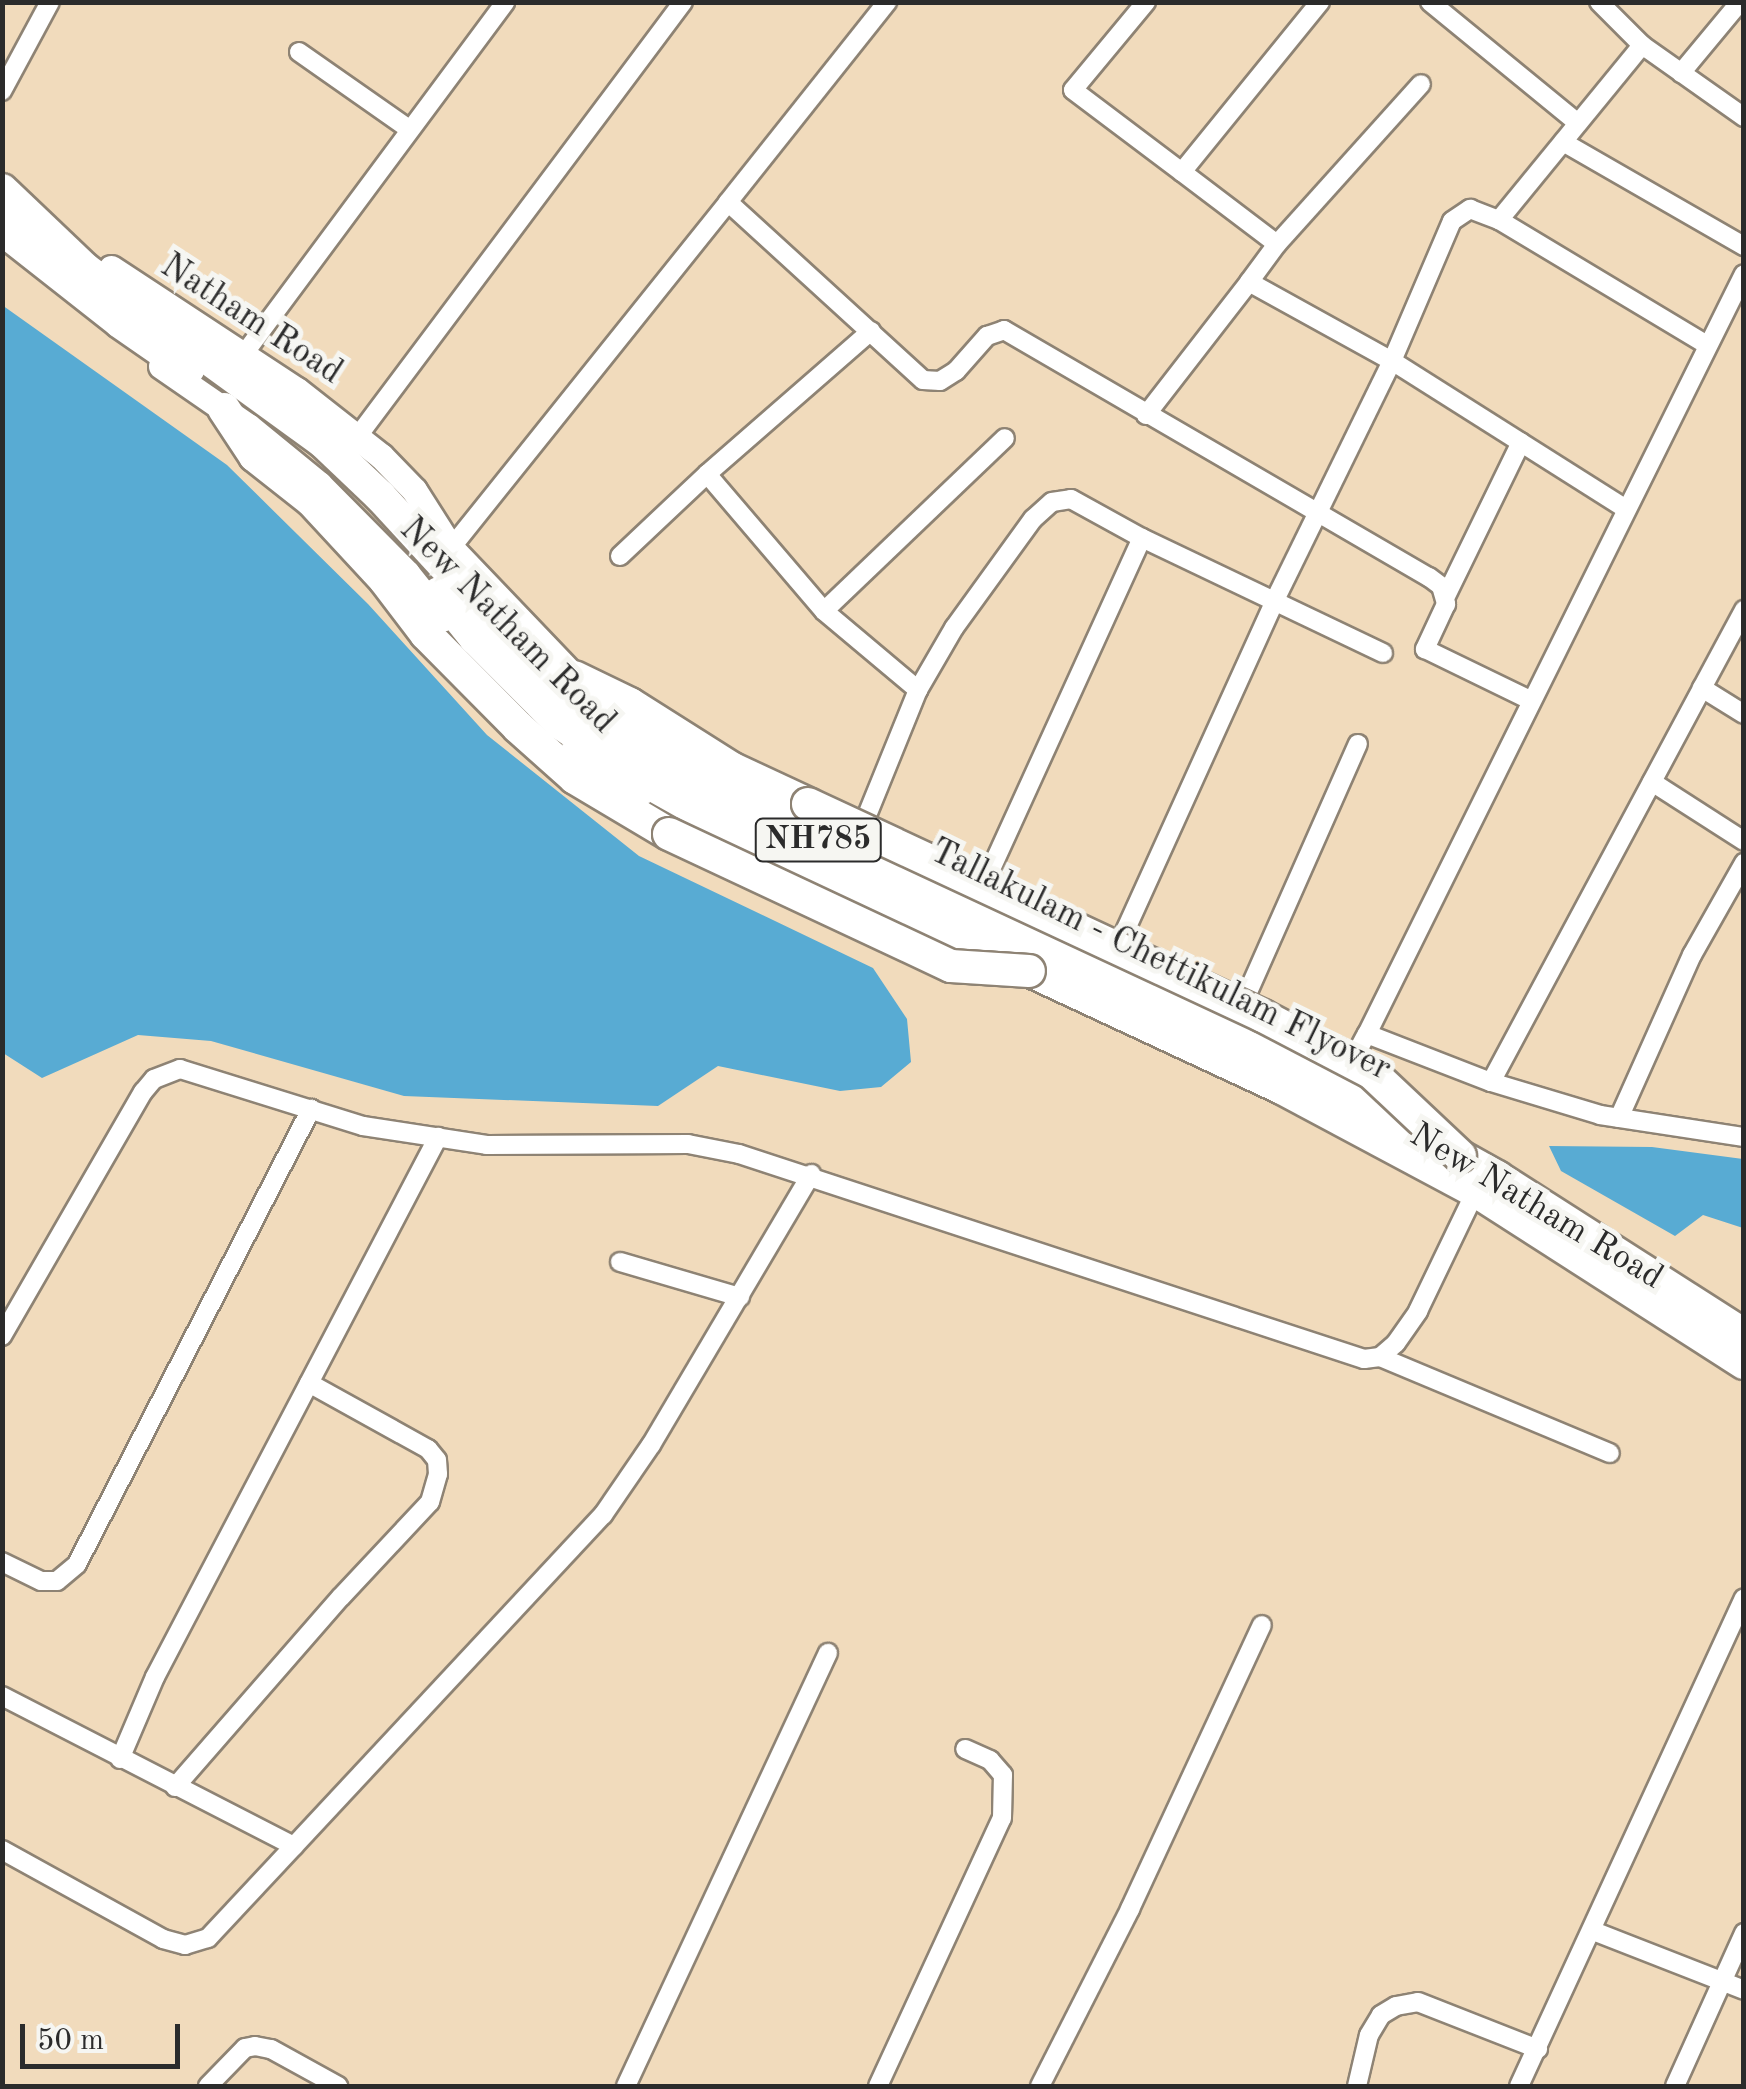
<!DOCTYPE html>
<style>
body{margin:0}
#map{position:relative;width:1746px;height:2089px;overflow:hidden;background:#f1dbbc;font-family:"Old Standard TT",serif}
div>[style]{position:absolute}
.water>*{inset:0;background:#58abd3}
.roads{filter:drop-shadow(2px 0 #8e8374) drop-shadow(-2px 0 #8e8374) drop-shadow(0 2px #8e8374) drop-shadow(0 -2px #8e8374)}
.street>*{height:18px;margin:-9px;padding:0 9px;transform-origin:9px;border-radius:9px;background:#fff}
.secondary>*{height:25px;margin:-12.5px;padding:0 12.5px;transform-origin:12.5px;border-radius:12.5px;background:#fff}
.highway>*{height:32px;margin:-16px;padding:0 16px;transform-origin:16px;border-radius:16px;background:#fff}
.bridges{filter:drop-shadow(2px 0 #8e8374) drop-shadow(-2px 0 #8e8374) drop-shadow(0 2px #8e8374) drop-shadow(0 -2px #8e8374)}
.highway-bridge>*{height:32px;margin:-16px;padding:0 16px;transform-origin:16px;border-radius:16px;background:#fff}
span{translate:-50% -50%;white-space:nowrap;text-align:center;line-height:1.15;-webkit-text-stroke:10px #f6f6f2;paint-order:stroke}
.shield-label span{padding:2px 8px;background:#f6f6f2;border:2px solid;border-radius:8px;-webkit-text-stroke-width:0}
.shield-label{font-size:32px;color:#2b2b2b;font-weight:700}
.street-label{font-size:35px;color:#2b2b2b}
.frame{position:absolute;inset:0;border:5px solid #2b2b2b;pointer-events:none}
.scale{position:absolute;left:20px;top:2024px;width:160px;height:45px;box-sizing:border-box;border:5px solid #2b2b2b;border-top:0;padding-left:12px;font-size:30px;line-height:35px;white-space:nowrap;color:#2b2b2b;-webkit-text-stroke:8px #f6f6f2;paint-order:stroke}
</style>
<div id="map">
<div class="water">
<div style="clip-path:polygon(2px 305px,227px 465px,368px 604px,487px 735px,639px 856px,873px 968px,907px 1019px,911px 1062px,881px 1087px,840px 1091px,718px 1066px,658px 1106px,404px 1096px,211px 1041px,138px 1035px,42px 1078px,3px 1053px)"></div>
<div style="clip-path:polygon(1549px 1146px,1652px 1147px,1743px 1159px,1743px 1228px,1703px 1215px,1675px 1236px,1561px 1171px)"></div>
</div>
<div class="roads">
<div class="street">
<div style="left:1146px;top:2px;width:114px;rotate:129.7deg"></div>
<div style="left:1073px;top:90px;width:136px;rotate:37deg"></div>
<div style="left:1320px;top:2px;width:219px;rotate:129.1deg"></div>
<div style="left:1182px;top:172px;width:119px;rotate:37.2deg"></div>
<div style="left:1277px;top:244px;width:47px;rotate:126.4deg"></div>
<div style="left:1249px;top:282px;width:163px;rotate:28.9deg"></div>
<div style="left:1392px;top:361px;width:277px;rotate:32.3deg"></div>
<div style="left:1430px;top:2px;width:191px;rotate:39.3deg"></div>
<div style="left:1599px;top:2px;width:61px;rotate:45deg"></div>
<div style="left:1642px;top:45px;width:125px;rotate:35.2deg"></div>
<div style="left:299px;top:52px;width:134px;rotate:35deg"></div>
<div style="left:1681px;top:73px;width:92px;rotate:-50.3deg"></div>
<div style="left:2px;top:91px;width:101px;rotate:-61.7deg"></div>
<div style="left:1563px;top:142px;width:209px;rotate:29.9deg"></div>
<div style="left:728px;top:202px;width:256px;rotate:-51.5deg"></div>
<div style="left:1499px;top:220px;width:243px;rotate:31deg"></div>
<div style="left:1277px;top:244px;width:215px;rotate:-48deg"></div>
<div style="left:871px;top:331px;width:218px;rotate:138.9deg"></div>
<div style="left:707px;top:474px;width:180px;rotate:49.5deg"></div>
<div style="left:824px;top:611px;width:250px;rotate:-43.7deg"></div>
<div style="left:244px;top:354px;width:438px;rotate:-53.4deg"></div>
<div style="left:1146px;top:415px;width:168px;rotate:-52.2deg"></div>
<div style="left:358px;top:436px;width:542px;rotate:-53.17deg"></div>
<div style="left:451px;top:548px;width:443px;rotate:-51.3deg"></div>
<div style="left:728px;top:202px;width:264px;rotate:42.4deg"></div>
<div style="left:923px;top:380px;width:17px;rotate:3deg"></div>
<div style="left:940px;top:381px;width:19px;rotate:-32deg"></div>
<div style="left:956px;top:371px;width:47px;rotate:-48.5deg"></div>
<div style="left:987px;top:336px;width:18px;rotate:-19deg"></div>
<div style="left:1004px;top:330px;width:492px;rotate:30.2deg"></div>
<div style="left:1429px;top:577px;width:15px;rotate:37deg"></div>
<div style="left:1441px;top:586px;width:19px;rotate:74deg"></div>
<div style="left:1446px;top:604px;width:50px;rotate:115deg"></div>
<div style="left:1425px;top:649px;width:117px;rotate:25.9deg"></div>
<div style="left:620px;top:556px;width:120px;rotate:-43.3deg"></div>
<div style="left:1446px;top:596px;width:171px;rotate:-64deg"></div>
<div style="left:824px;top:611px;width:123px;rotate:40deg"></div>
<div style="left:1702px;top:688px;width:89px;rotate:-61.7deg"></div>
<div style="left:1652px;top:782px;width:109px;rotate:32.7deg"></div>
<div style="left:859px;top:835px;width:157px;rotate:-67.9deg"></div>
<div style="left:918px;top:690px;width:72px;rotate:-59.9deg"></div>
<div style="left:954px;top:628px;width:135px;rotate:-54.1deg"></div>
<div style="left:1033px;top:519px;width:25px;rotate:-42deg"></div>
<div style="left:1052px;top:502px;width:19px;rotate:-9deg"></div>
<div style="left:1071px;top:499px;width:81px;rotate:28.8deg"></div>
<div style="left:981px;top:891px;width:388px;rotate:-65.5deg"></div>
<div style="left:1142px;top:538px;width:267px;rotate:25.5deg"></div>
<div style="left:1116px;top:951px;width:385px;rotate:-65.6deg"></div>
<div style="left:1275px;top:600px;width:266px;rotate:-63.9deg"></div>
<div style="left:1392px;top:361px;width:152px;rotate:-66.8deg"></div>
<div style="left:1452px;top:221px;width:22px;rotate:-34deg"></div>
<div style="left:1470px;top:209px;width:31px;rotate:21deg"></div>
<div style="left:1499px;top:220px;width:226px;rotate:-50.7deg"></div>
<div style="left:1240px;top:1010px;width:291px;rotate:-66.1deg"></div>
<div style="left:1367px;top:1034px;width:848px;rotate:-63.62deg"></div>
<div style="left:1348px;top:1069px;width:40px;rotate:-62deg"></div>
<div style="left:1367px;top:1034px;width:133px;rotate:21.2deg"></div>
<div style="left:1491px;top:1082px;width:447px;rotate:-61.8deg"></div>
<div style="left:1702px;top:688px;width:49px;rotate:31.8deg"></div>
<div style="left:1491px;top:1082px;width:114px;rotate:16.8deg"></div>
<div style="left:1600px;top:1115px;width:146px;rotate:8.7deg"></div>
<div style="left:1619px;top:1118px;width:179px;rotate:-65.9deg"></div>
<div style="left:1692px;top:955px;width:106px;rotate:-60.5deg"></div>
<div style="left:620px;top:1262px;width:125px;rotate:16.3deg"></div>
<div style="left:2px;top:1336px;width:282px;rotate:-60deg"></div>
<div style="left:143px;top:1092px;width:17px;rotate:-50deg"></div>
<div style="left:154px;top:1079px;width:28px;rotate:-21deg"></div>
<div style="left:180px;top:1069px;width:192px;rotate:17.3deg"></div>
<div style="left:363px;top:1126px;width:125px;rotate:8.7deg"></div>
<div style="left:487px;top:1145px;width:201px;rotate:-0.3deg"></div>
<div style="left:688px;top:1144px;width:52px;rotate:11.1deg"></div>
<div style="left:739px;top:1154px;width:658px;rotate:18.16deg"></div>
<div style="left:1364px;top:1359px;width:16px;rotate:-7deg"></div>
<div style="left:1380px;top:1357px;width:21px;rotate:-41deg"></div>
<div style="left:1396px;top:1343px;width:39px;rotate:-55deg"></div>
<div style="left:1418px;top:1311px;width:120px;rotate:-64.3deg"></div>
<div style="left:1380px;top:1357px;width:249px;rotate:22.7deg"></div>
<div style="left:2px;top:1562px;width:43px;rotate:26deg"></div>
<div style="left:41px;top:1581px;width:16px"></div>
<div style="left:57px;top:1581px;width:26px;rotate:-40deg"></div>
<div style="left:77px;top:1564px;width:512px;rotate:-62.78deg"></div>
<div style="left:2px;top:1696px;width:328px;rotate:27.2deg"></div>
<div style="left:294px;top:1846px;width:453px;rotate:-47deg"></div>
<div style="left:603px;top:1515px;width:85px;rotate:-55.6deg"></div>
<div style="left:651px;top:1445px;width:315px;rotate:-59.4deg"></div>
<div style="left:120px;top:1759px;width:89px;rotate:-66.9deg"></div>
<div style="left:155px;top:1677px;width:610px;rotate:-62.34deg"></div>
<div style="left:175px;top:1787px;width:252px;rotate:-48.9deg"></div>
<div style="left:341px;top:1597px;width:130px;rotate:-46.9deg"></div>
<div style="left:430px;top:1502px;width:29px;rotate:-74deg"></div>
<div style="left:438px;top:1474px;width:14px;rotate:-94deg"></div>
<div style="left:437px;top:1460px;width:14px;rotate:-129deg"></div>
<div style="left:428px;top:1449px;width:136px;rotate:-151deg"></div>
<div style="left:2px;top:1850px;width:184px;rotate:28.9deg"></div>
<div style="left:163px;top:1939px;width:23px;rotate:15deg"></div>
<div style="left:185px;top:1945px;width:24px;rotate:-17deg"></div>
<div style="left:208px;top:1938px;width:126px;rotate:-46.9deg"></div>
<div style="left:1593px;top:1931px;width:162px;rotate:21.3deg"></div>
<div style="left:208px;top:2086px;width:53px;rotate:-45.8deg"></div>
<div style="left:245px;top:2048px;width:10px;rotate:-11deg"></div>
<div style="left:255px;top:2046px;width:16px;rotate:11deg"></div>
<div style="left:271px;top:2049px;width:77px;rotate:28.9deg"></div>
<div style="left:626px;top:2086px;width:478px;rotate:-65deg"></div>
<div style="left:878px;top:2086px;width:295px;rotate:-65.2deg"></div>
<div style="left:1002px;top:1818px;width:43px;rotate:-88.7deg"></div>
<div style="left:1003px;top:1775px;width:20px;rotate:-131deg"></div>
<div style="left:990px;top:1760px;width:27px;rotate:-156deg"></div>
<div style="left:1040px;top:2086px;width:199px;rotate:-63deg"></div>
<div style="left:1130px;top:1909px;width:313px;rotate:-65.1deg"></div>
<div style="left:1357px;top:2086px;width:52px;rotate:-76.8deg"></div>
<div style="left:1369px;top:2035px;width:23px;rotate:-59deg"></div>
<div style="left:1381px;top:2015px;width:17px;rotate:-31deg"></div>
<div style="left:1396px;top:2006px;width:22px;rotate:-10deg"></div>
<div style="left:1418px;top:2002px;width:129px;rotate:21.4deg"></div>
<div style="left:1519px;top:2086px;width:537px;rotate:-65.25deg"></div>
<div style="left:1675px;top:2086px;width:168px;rotate:-65.7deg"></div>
</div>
<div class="secondary">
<div style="left:111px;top:268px;width:222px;rotate:33.3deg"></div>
<div style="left:297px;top:390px;width:107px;rotate:38.2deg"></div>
<div style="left:381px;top:456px;width:47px;rotate:45.9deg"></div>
<div style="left:414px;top:490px;width:69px;rotate:57.5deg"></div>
<div style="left:451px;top:548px;width:194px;rotate:46.3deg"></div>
<div style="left:161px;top:366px;width:106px;rotate:34.6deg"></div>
<div style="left:248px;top:426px;width:92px;rotate:39.2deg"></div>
<div style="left:319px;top:484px;width:125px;rotate:45.3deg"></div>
<div style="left:407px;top:573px;width:58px;rotate:51.3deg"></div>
<div style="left:574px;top:748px;width:80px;rotate:34.9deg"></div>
</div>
<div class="highway">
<div style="left:2px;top:190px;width:115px;rotate:43.6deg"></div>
<div style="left:85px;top:269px;width:293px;rotate:36deg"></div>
<div style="left:322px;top:441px;width:80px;rotate:43.5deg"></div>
<div style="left:380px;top:496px;width:270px;rotate:47.4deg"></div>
<div style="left:563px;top:695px;width:79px;rotate:33.7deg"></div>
<div style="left:629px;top:739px;width:75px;rotate:31.4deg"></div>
<div style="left:693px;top:778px;width:565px;rotate:25.38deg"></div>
<div style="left:1203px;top:1020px;width:219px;rotate:27.5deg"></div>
<div style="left:1397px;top:1121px;width:115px;rotate:29.2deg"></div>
<div style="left:1497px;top:1177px;width:293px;rotate:32.6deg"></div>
<div style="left:2px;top:229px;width:150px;rotate:38.2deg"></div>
<div style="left:120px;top:322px;width:83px;rotate:34.7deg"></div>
<div style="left:224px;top:409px;width:56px;rotate:56.6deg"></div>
<div style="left:255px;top:456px;width:71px;rotate:38.2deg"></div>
<div style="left:311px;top:500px;width:109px;rotate:47.2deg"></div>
<div style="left:385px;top:580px;width:68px;rotate:52.8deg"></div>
<div style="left:426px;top:634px;width:131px;rotate:45.3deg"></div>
<div style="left:518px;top:727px;width:76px;rotate:41.8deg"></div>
<div style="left:575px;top:778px;width:109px;rotate:30.8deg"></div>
<div style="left:439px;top:593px;width:58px;rotate:51.3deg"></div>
<div style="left:475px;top:638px;width:120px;rotate:45deg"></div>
<div style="left:560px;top:723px;width:107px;rotate:34deg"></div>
<div style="left:649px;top:783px;width:127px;rotate:29.2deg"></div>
<div style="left:760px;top:845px;width:574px;rotate:24.96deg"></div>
<div style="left:1280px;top:1087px;width:229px;rotate:28.1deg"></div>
<div style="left:1482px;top:1195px;width:311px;rotate:32.7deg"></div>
<div style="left:574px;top:677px;width:62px;rotate:25.7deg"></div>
<div style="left:630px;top:704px;width:122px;rotate:32.3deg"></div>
<div style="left:733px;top:769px;width:83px;rotate:25deg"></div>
</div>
</div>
<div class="bridges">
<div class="highway-bridge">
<div style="left:808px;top:804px;width:502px;rotate:24.98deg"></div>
<div style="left:1263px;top:1016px;width:123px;rotate:27.6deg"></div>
<div style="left:1372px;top:1073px;width:121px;rotate:43.3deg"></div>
<div style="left:669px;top:834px;width:311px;rotate:25.1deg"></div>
<div style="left:951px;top:966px;width:78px;rotate:3.7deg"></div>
</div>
</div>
<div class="shield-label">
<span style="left:818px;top:840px">NH785</span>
</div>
<div class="street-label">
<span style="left:251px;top:320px;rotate:33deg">Natham Road</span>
<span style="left:507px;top:626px;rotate:45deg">New Natham Road</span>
<span style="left:1160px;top:961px;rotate:26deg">Tallakulam - Chettikulam Flyover</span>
<span style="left:1536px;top:1207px;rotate:31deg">New Natham Road</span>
</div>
<div class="frame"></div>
<div class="scale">50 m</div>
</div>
